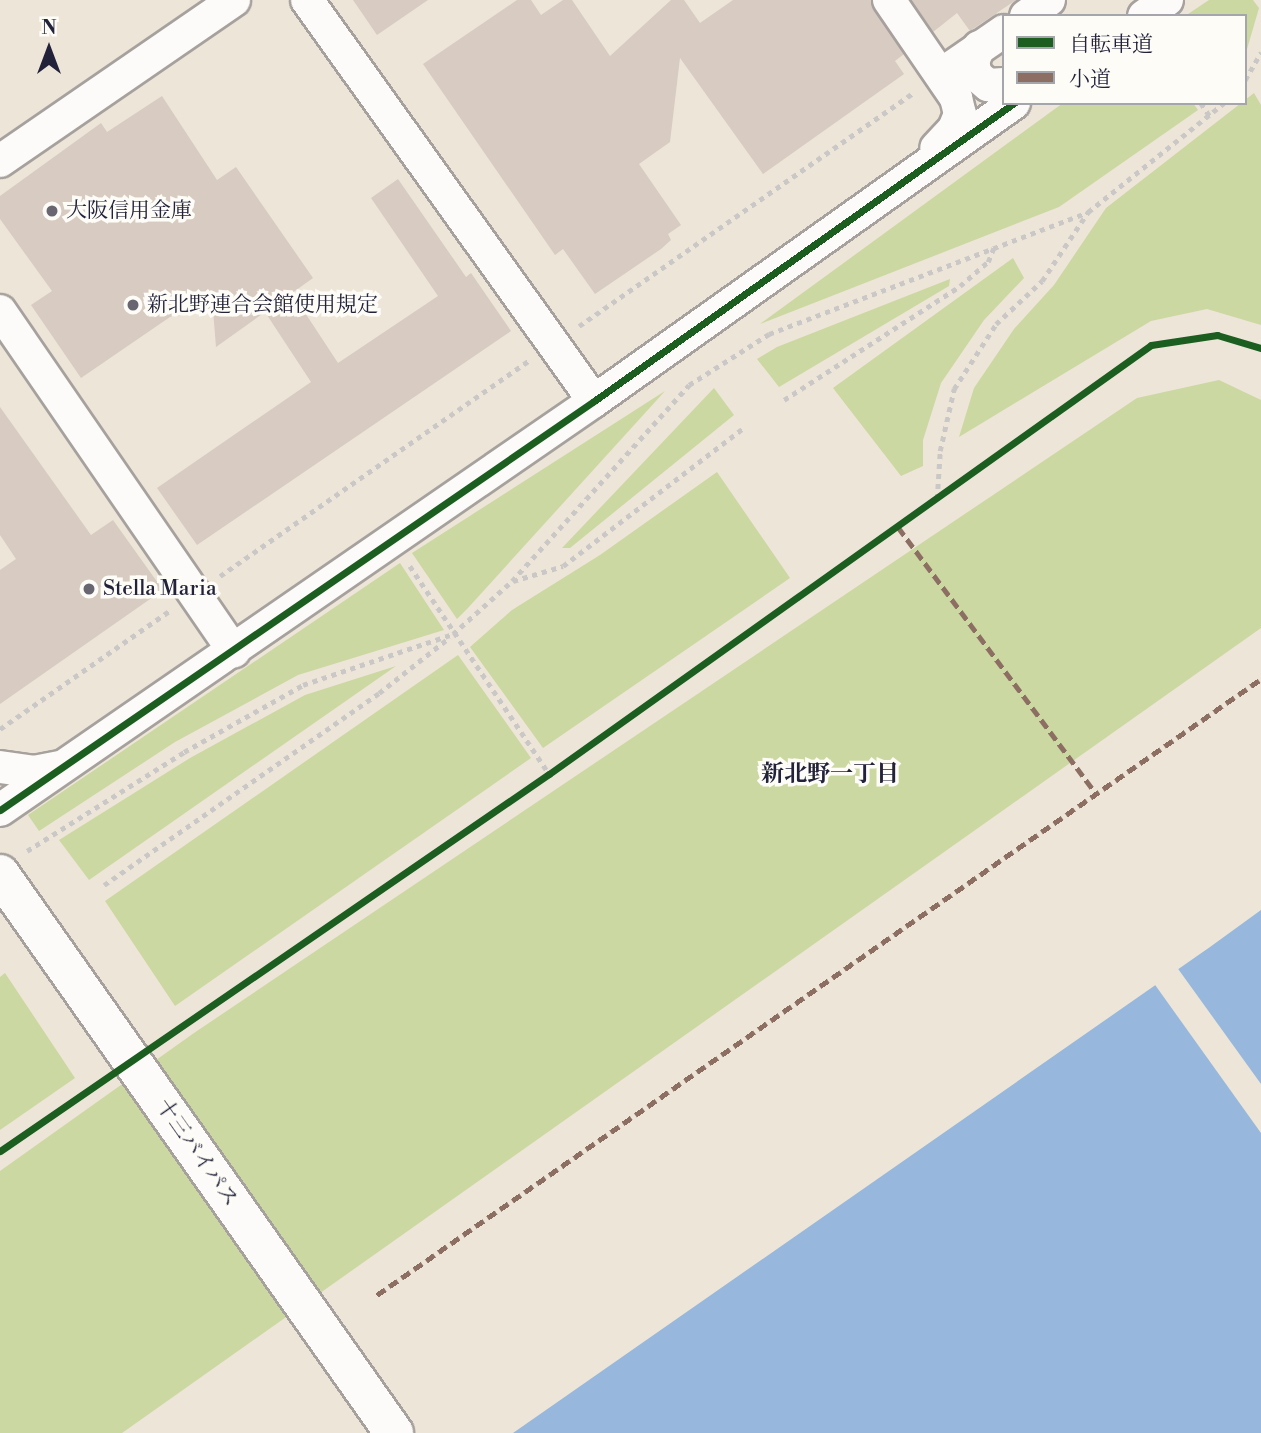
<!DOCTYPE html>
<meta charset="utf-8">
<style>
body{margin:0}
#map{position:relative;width:1261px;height:1433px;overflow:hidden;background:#ede5d8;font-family:"Libre Bodoni","Noto Serif JP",serif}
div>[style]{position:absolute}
.green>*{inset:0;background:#cbd8a1}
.water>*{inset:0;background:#97b8dc}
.pier>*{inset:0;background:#ede5d8}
.building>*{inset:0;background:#d8cbc1}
.path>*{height:4.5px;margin-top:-2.25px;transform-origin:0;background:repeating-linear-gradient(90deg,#cac8c7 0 5px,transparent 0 10px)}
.roads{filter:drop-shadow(2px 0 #a6a19d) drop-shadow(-2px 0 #a6a19d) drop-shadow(0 2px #a6a19d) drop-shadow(0 -2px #a6a19d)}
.street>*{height:32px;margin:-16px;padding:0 16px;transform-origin:16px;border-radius:16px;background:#fcfbf9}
.highway>*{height:38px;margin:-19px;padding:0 19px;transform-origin:19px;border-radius:19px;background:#fcfbf9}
.quiet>*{height:5px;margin-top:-2.5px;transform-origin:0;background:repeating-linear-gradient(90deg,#8d6e63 0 10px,transparent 0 15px)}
.cycleway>*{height:7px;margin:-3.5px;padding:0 3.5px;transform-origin:3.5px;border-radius:3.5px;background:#1b5e20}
.dots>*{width:19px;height:19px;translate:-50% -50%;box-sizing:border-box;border:4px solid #fdfcf7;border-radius:50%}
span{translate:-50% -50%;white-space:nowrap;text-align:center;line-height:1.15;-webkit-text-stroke:7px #fdfcf7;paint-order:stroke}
.poi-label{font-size:21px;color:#22223b}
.left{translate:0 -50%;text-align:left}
.street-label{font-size:21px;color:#22223b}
.neighbourhood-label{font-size:23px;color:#22223b;font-weight:700}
.legend{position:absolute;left:1002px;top:14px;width:245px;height:91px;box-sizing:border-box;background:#fdfcf7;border:2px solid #a5a5ac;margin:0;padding:9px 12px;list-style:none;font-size:21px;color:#22223b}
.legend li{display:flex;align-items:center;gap:14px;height:35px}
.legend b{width:35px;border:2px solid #a5a5ac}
.north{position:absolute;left:14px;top:14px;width:70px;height:70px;-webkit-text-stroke:5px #fdfcf7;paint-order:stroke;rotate:0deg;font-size:19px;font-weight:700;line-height:28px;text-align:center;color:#22223b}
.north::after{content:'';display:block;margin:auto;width:24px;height:32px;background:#22223b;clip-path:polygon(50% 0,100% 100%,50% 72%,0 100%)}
</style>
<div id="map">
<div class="green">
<div style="clip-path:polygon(1209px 0,1253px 0,1259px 8px,1245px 56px,1245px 16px,1185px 16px)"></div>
<div style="clip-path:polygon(1254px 93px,1261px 105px,1261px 325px,1207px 309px,1151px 321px,959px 437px,974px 388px,1014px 329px,1054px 285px,1106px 208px)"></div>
<div style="clip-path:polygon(1063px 103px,1193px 103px,1198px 110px,1059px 207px,760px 324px)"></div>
<div style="clip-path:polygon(1013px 258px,1024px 278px,984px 320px,941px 383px,923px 440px,923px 466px,901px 476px,833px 388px)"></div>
<div style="clip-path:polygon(950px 279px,949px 286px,779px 387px,757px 359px,777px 347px)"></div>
<div style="clip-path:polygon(1219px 380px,1261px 400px,1261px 628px,122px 1433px,0 1433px,0 1171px,194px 1033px,1137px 398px)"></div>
<div style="clip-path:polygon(714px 388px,734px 415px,570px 548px,562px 548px)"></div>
<div style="clip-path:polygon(665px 391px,467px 609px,457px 619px,412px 553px)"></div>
<div style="clip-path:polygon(717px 472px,790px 578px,543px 748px,470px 647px,512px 610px,600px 555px)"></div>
<div style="clip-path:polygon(400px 563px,444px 630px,298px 675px,175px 742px,39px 831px,28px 815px)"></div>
<div style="clip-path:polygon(458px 655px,531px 758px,175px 1006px,105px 901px)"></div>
<div style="clip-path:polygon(396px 666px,89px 880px,59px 840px,190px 758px,305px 695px)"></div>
<div style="clip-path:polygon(5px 973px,75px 1078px,0 1130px,0 977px)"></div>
</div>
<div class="water">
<div style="clip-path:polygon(1261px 910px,1261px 1433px,513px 1433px,1210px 947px)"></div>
</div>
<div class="pier">
<div style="clip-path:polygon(1176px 966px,1261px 1084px,1261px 1133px,1153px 982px)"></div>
</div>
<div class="building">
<div style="clip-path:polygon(353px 0,428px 0,377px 35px)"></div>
<div style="clip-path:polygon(517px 0,531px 0,541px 15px,563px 0,572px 0,610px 56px,671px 0,684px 0,700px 23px,733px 0,871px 0,904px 54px,895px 61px,904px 74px,763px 174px,680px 58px,670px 142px,639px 164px,681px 225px,668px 234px,671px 240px,661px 249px,595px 294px,563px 249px,555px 255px,423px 64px)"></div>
<div style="clip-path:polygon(911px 0,1016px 0,970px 31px,957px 13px,933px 32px)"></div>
<div style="clip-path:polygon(162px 96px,217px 180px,236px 167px,313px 278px,292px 293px,338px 363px,438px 296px,371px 198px,398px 179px,466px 277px,471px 273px,511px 331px,197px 545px,157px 488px,311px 382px,265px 312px,216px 347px,213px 310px,170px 317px,81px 378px,31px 305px,52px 291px,0 219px,0 196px,101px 123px,107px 132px)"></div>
<div style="clip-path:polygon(0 407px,91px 535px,113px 520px,163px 590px,0 704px,0 570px,16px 559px,0 535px)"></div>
</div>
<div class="path">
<div style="left:1245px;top:80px;width:32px;rotate:-60deg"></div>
<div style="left:1201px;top:103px;width:18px;rotate:56deg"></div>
<div style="left:579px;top:326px;width:407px;rotate:-34.9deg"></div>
<div style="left:784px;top:400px;width:210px;rotate:-32.9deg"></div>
<div style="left:960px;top:286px;width:37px;rotate:-41deg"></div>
<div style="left:988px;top:262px;width:18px;rotate:-68deg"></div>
<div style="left:937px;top:499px;width:48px;rotate:-86.4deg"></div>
<div style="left:940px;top:451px;width:64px;rotate:-77.3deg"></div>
<div style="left:954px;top:389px;width:77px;rotate:-57.1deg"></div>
<div style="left:996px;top:324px;width:63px;rotate:-43.1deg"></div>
<div style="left:1042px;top:281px;width:83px;rotate:-56.3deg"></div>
<div style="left:410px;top:566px;width:250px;rotate:56.2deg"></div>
<div style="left:220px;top:576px;width:376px;rotate:-34.9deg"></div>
<div style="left:513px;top:581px;width:52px;rotate:-16.7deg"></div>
<div style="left:563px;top:566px;width:229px;rotate:-37.4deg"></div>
<div style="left:0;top:729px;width:206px;rotate:-34.9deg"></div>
<div style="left:27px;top:851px;width:186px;rotate:-32.2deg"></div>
<div style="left:184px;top:752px;width:137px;rotate:-29.4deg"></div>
<div style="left:303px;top:685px;width:158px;rotate:-18.8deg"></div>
<div style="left:453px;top:634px;width:79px;rotate:-41.9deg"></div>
<div style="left:512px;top:581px;width:264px;rotate:-47.9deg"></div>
<div style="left:689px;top:385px;width:95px;rotate:-32.5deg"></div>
<div style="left:769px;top:334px;width:342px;rotate:-20.9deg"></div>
<div style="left:1088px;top:212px;width:174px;rotate:-38.7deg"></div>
<div style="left:104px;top:885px;width:335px;rotate:-34.9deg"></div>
<div style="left:379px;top:693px;width:90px;rotate:-38.3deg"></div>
</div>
<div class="roads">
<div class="street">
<div style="left:307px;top:0;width:493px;rotate:54.4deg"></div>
<div style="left:889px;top:0;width:119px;rotate:55.6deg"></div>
<div style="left:956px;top:98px;width:16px;rotate:76deg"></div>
<div style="left:960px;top:114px;width:16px;rotate:112deg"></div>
<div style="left:954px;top:129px;width:26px;rotate:133deg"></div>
<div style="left:1026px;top:16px;width:28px;rotate:-35deg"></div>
<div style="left:1144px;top:16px;width:28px;rotate:-35deg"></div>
<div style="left:979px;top:47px;width:16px;rotate:112deg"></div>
<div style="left:973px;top:62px;width:13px;rotate:77deg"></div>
<div style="left:976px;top:75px;width:16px;rotate:40deg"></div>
<div style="left:988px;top:85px;width:16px;rotate:-4deg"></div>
<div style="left:943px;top:73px;width:74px;rotate:-34.5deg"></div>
<div style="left:0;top:161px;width:284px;rotate:-34.5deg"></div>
<div style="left:0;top:311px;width:413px;rotate:55.5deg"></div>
<div style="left:0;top:767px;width:34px;rotate:8deg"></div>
<div style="left:34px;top:772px;width:25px;rotate:-11deg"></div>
<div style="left:0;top:810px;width:721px;rotate:-34.55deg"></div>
<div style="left:594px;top:401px;width:515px;rotate:-35.36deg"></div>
</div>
<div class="highway">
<div style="left:0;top:874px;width:684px;rotate:54.82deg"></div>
</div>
</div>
<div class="quiet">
<div style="left:898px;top:527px;width:332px;rotate:53.4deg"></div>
<div style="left:377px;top:1295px;width:1077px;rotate:-34.87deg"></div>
</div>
<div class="cycleway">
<div style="left:0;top:810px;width:721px;rotate:-34.55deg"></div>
<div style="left:594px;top:401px;width:515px;rotate:-35.36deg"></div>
<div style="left:0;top:1151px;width:666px;rotate:-34.48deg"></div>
<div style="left:549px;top:774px;width:739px;rotate:-35.47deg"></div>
<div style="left:1151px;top:345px;width:67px;rotate:-8.6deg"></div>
<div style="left:1217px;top:335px;width:46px;rotate:16.5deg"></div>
</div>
<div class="dots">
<div style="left:52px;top:211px;background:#696672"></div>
<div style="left:133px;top:305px;background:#696672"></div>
<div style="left:89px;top:589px;background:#696672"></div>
</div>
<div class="poi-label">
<span class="left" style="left:66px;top:211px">大阪信用金庫</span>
<span class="left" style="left:147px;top:305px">新北野連合会館使用規定</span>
<span class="left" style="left:103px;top:589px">Stella Maria</span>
</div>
<div class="street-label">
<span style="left:197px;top:1153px;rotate:55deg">十三バイパス</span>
</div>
<div class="neighbourhood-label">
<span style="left:830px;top:774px">新北野一丁目</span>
</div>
<ul class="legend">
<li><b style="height:9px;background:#1b5e20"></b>自転車道</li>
<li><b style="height:9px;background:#8d6e63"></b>小道</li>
</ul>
<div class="north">N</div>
</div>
